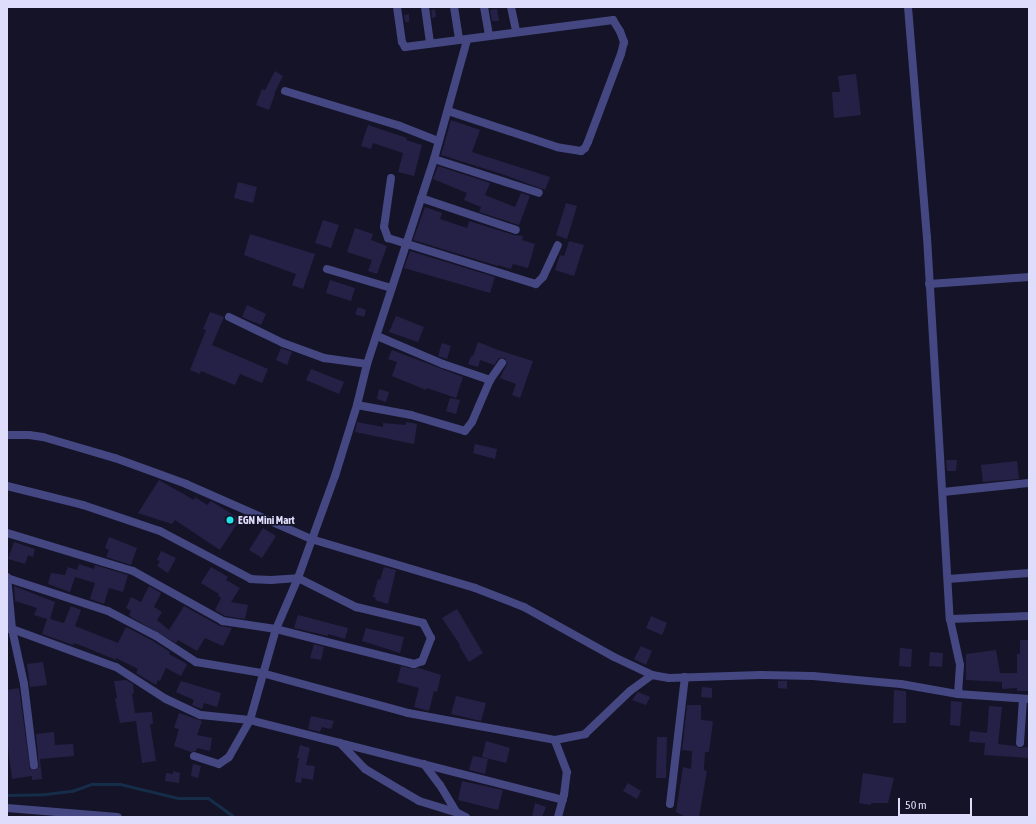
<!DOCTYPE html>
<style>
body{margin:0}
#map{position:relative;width:1036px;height:824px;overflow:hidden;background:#151327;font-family:"Asap Condensed",sans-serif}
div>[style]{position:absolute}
.stream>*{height:3px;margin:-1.5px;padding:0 1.5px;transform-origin:1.5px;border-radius:1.5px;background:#152d49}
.building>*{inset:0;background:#252146}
.minor>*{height:8px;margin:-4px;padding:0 4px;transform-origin:4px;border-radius:4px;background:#444781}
.tertiary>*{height:8px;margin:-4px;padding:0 4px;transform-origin:4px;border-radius:4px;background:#444781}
.dots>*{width:11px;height:11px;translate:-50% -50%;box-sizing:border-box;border:2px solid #151327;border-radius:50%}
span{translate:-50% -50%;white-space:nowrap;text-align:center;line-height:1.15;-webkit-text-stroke:3.5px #151327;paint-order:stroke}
.poi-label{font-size:11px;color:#deddfb;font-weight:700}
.left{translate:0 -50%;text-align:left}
.frame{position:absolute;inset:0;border:8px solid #deddfb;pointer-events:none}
.scale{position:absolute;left:898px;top:798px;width:74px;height:18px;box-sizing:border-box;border:2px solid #deddfb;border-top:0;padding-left:5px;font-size:12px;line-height:14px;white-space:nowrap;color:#deddfb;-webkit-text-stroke:3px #151327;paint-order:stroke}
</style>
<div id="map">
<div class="stream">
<div style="left:7px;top:795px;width:39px;rotate:-1deg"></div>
<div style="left:46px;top:794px;width:26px;rotate:-7deg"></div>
<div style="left:72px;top:791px;width:20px;rotate:-20deg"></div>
<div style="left:91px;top:784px;width:29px"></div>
<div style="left:120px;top:784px;width:60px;rotate:13.6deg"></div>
<div style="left:178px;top:798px;width:30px"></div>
<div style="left:208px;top:798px;width:32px;rotate:36deg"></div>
</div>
<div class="building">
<div style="clip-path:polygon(435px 9px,436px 17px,432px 18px,431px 10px)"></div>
<div style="clip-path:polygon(497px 9px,499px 21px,492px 21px,490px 10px)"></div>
<div style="clip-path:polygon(409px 14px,409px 22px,405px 22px,404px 15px)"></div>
<div style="clip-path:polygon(275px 71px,283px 76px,274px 94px,275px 94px,269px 110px,256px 105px,262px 89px,265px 90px)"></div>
<div style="clip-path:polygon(856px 74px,861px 115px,834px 118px,832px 92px,840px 92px,838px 76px)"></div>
<div style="clip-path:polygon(451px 120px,480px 130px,472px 152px,550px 177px,545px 190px,502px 174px,441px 155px)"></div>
<div style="clip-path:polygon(368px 125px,407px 138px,406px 140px,422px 145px,414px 176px,398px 172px,403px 153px,373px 143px,371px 149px,361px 146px)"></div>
<div style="clip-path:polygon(438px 166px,490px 183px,485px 195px,515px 207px,521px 193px,530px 196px,519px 225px,479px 212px,481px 207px,464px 200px,467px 193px,433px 179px)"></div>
<div style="clip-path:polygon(238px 182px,257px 187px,253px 203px,234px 198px)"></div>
<div style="clip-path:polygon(566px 203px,577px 206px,567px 239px,556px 235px)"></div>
<div style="clip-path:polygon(425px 207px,442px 213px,440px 219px,467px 228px,469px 221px,514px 235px,523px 236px,522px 240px,535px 244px,528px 268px,513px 264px,511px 269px,498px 265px,498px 266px,413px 240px)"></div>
<div style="clip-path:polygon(323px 220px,339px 225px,331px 248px,315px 243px)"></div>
<div style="clip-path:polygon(355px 228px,373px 234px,371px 240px,387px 246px,377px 274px,368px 271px,372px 260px,347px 252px)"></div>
<div style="clip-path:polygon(250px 234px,315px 254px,303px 289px,292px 285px,296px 274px,244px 255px)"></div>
<div style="clip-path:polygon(569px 241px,584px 245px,574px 276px,555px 270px,560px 255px,564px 256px)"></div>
<div style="clip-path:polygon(410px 251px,495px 277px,490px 293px,404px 268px)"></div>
<div style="clip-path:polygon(330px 280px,355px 288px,351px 301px,326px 293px)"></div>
<div style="clip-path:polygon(247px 305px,266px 314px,261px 325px,242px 317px)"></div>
<div style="clip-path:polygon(358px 307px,366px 310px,364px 317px,355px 314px)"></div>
<div style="clip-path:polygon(210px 312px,224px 317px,212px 345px,268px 369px,262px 383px,240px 374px,235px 385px,201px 371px,200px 374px,190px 370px,206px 330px,203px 329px)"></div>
<div style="clip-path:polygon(396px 316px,424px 327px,418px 342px,389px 332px)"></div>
<div style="clip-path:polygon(478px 342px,498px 350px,533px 361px,520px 398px,512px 395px,516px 384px,500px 378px,507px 364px,505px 358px,499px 358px,494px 365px,480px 360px,478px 367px,468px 364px,471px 356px,473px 356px)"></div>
<div style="clip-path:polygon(442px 343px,451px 346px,447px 359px,438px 356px)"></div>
<div style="clip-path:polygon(281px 348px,292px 352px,287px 365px,276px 360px)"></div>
<div style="clip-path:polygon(392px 350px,463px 377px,456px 398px,427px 388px,426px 390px,392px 376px,397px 362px,388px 359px)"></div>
<div style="clip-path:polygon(311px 369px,344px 382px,339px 394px,306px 380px)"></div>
<div style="clip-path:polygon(379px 389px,389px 392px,386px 402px,377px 399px)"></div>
<div style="clip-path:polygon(450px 398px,460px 400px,456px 414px,446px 411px)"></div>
<div style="clip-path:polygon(357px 422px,383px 427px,383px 423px,406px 425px,406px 422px,417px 424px,414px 444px,355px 432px)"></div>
<div style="clip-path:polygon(475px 444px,497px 449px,495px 459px,473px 453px)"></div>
<div style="clip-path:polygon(946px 460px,957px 460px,956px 471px,947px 471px)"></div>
<div style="clip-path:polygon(1017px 461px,1019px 479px,983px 482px,981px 465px)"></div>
<div style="clip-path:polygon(159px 480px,194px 500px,195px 497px,207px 505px,211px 501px,240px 519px,220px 550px,175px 520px,172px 524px,138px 513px)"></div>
<div style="clip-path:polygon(263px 528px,276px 536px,262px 558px,249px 550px)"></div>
<div style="clip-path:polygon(109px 537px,137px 548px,131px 565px,106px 557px,109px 550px,105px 548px)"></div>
<div style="clip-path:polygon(14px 542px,35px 549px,33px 557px,28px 555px,25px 564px,8px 559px)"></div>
<div style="clip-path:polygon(161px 551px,176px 558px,168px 573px,157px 566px,160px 561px,157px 560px)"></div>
<div style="clip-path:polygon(79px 564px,94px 569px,95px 565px,128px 575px,123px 592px,109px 588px,104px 604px,90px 599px,95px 583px,75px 577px,70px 592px,48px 584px,51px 573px,65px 575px,68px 567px,77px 570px)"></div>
<div style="clip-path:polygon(211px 567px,228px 577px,226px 580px,240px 588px,231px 602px,248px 605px,245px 619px,225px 616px,215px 610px,221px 598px,218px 596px,219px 594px,201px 583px)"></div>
<div style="clip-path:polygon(384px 567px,396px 570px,388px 604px,375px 600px,376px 598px,373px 597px,378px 579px,380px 580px)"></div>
<div style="clip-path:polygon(14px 586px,55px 602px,50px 619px,64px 623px,71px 606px,81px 610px,75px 626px,118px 643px,126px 627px,153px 641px,170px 652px,169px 654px,187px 664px,181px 676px,166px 668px,160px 681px,158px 680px,156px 685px,136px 673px,138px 669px,116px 658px,116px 660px,85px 647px,74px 643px,73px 645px,42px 634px,47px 619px,34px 615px,37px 608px,15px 601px)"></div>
<div style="clip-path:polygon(149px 586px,161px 593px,154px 607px,162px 612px,157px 620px,169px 630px,184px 606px,220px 626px,232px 628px,223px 646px,205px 638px,197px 651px,178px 640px,176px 643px,131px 617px,129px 615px,131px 611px,126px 608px,131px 597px,141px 602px)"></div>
<div style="clip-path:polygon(457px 609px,483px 653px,469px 662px,459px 646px,460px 645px,442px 618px)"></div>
<div style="clip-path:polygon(298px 615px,348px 628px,345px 639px,328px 634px,328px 636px,294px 628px)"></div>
<div style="clip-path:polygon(651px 616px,667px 623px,662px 635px,646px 628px)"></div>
<div style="clip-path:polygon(366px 628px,404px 637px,400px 653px,362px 641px)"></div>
<div style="clip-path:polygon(1020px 640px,1029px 640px,1029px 691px,1017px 691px,1017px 688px,1002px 689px,1002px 682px,966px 680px,966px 654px,996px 650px,1000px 673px,1017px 673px,1017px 654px,1020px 654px)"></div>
<div style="clip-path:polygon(314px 644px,324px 647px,321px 660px,310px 658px)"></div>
<div style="clip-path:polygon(641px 646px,652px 651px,646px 665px,634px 659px)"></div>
<div style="clip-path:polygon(900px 648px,912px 649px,911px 667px,899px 666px)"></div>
<div style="clip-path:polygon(930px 652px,943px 653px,942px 667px,929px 666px)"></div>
<div style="clip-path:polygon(43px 662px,47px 685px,30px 687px,27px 664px)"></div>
<div style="clip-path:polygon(401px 666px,413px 669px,419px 668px,441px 675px,437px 692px,434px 691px,429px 711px,414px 707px,419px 688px,397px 682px)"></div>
<div style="clip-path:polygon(126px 680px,133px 684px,134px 693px,132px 694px,135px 713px,152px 712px,153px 724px,150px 724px,156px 761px,142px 763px,136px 721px,120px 723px,115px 699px,117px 698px,114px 681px)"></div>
<div style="clip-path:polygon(181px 681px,221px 693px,217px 707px,204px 703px,202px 709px,192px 705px,194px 700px,176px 692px)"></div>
<div style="clip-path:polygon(778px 681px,787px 681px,787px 689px,778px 688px)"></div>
<div style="clip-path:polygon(702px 687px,712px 688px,712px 698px,701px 697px)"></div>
<div style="clip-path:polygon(19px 688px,30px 769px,35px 770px,39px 767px,36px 734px,54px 732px,55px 745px,73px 744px,74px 756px,40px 759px,42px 779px,32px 780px,32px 776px,12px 779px,7px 739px,7px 690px)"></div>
<div style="clip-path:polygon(894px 690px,906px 691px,906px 723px,893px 723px)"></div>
<div style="clip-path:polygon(638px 692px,650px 697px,646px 705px,632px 700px)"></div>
<div style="clip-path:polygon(456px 696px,486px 703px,481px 721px,451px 714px)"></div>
<div style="clip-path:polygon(951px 701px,962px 702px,960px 726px,950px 725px)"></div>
<div style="clip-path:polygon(687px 705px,701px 705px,701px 720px,713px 721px,709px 752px,705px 752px,704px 770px,707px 771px,699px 817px,686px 817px,676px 812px,683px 767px,691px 769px,692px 751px,682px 750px)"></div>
<div style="clip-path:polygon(989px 706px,1002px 707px,998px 744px,1015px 746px,1019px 748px,1029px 747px,1029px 758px,984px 755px,985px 743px,969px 742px,970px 731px,987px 733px)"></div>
<div style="clip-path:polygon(179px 713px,202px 721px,197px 735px,212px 738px,210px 751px,197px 748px,196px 751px,191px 752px,174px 746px,179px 729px,174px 728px)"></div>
<div style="clip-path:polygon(311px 716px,334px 721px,331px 729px,322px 727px,320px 732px,308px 729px)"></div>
<div style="clip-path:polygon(657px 737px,667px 737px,666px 778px,656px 778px)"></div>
<div style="clip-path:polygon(486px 741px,510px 748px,506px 763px,482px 757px)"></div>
<div style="clip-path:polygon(300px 745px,310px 748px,306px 765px,315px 766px,313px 780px,302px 778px,301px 783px,295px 782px,299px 758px,297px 758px)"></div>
<div style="clip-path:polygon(473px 756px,488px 759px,485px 774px,469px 770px)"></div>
<div style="clip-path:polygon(193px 764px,201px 766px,198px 778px,191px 776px)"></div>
<div style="clip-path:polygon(173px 771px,180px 773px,179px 783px,165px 781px,166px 773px,173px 774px)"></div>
<div style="clip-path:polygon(863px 773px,894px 778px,888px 803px,871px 803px,871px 805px,859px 803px)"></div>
<div style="clip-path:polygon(462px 781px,503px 790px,498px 810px,458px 800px)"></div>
<div style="clip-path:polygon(628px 783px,641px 791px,637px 799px,623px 791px)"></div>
<div style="clip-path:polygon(535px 803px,546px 807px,542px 817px,532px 817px)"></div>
</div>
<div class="minor">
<div style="left:397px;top:7px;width:35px;rotate:82deg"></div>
<div style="left:402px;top:42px;width:6px;rotate:59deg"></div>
<div style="left:405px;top:47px;width:210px;rotate:-7.4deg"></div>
<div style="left:613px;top:20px;width:13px;rotate:58deg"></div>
<div style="left:620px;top:31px;width:12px;rotate:70deg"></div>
<div style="left:624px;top:42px;width:12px;rotate:104deg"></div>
<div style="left:621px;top:54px;width:94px;rotate:110.6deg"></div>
<div style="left:588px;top:142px;width:7px;rotate:117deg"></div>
<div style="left:585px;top:148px;width:5px;rotate:143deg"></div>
<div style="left:581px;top:151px;width:24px;rotate:-171deg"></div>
<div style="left:557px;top:147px;width:115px;rotate:-161.7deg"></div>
<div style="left:425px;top:7px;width:36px;rotate:82deg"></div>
<div style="left:454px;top:7px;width:33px;rotate:81deg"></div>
<div style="left:484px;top:7px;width:28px;rotate:80deg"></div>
<div style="left:511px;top:7px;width:25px;rotate:78deg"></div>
<div style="left:908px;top:7px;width:231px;rotate:85.3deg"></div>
<div style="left:927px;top:237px;width:383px;rotate:86.6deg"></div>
<div style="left:950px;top:619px;width:47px;rotate:77.7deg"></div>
<div style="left:960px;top:665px;width:29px;rotate:94deg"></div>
<div style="left:285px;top:91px;width:120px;rotate:16.9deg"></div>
<div style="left:400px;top:126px;width:41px;rotate:21.5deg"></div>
<div style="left:434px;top:159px;width:110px;rotate:17.9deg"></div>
<div style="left:391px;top:178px;width:49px;rotate:98.1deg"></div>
<div style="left:384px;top:227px;width:12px;rotate:70deg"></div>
<div style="left:388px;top:238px;width:155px;rotate:17.3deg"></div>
<div style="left:536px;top:284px;width:10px;rotate:-45deg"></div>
<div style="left:543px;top:277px;width:35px;rotate:-65deg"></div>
<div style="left:421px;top:198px;width:100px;rotate:18.6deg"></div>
<div style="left:327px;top:269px;width:67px;rotate:16.5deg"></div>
<div style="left:929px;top:284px;width:100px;rotate:-4deg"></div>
<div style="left:229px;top:317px;width:60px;rotate:25.7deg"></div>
<div style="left:283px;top:343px;width:44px;rotate:20.1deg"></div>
<div style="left:324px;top:358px;width:43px;rotate:7.9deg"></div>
<div style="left:377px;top:336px;width:72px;rotate:23deg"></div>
<div style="left:443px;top:364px;width:50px;rotate:18.8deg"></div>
<div style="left:490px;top:380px;width:21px;rotate:-55deg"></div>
<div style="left:357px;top:405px;width:55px;rotate:10.5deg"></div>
<div style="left:411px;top:415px;width:56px;rotate:16.5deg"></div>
<div style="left:465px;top:431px;width:11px;rotate:-52deg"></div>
<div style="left:472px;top:422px;width:46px;rotate:-66.8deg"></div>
<div style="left:7px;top:486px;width:78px;rotate:14deg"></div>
<div style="left:83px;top:505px;width:81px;rotate:18.7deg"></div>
<div style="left:160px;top:531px;width:103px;rotate:27.8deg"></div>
<div style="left:251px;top:579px;width:20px;rotate:3deg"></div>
<div style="left:271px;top:580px;width:27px;rotate:-4deg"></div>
<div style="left:298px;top:578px;width:65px;rotate:26.6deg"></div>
<div style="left:356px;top:607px;width:69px;rotate:13.4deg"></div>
<div style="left:423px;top:623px;width:17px;rotate:62deg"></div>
<div style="left:431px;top:638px;width:25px;rotate:111deg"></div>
<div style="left:422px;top:661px;width:9px;rotate:159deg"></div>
<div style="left:414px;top:664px;width:142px;rotate:-165.8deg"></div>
<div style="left:276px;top:629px;width:54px;rotate:-171.4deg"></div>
<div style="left:223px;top:621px;width:103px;rotate:-150.9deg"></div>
<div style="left:133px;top:571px;width:132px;rotate:-163.2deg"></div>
<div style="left:943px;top:492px;width:86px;rotate:-6deg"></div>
<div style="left:7px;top:577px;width:52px;rotate:84.5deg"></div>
<div style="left:12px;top:629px;width:5px;rotate:180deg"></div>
<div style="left:7px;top:578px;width:106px;rotate:18.1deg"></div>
<div style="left:108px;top:611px;width:54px;rotate:27.5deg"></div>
<div style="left:156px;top:636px;width:48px;rotate:33deg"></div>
<div style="left:196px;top:662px;width:67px;rotate:9.5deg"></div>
<div style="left:262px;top:673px;width:151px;rotate:15.3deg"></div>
<div style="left:408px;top:713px;width:149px;rotate:10.4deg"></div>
<div style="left:948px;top:579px;width:81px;rotate:-4.2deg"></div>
<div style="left:950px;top:619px;width:79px;rotate:-2.2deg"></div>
<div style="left:12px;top:629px;width:111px;rotate:20.1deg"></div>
<div style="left:116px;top:667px;width:59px;rotate:32.6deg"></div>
<div style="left:166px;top:699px;width:38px;rotate:25deg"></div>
<div style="left:201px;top:715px;width:49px;rotate:5.8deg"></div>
<div style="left:250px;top:720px;width:323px;rotate:14.3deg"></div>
<div style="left:12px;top:629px;width:56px;rotate:77.7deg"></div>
<div style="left:24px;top:684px;width:82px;rotate:83deg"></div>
<div style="left:340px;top:743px;width:36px;rotate:46deg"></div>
<div style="left:365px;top:769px;width:43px;rotate:30.7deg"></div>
<div style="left:402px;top:791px;width:20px;rotate:30deg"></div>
<div style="left:419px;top:801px;width:39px;rotate:17deg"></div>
<div style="left:1020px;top:743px;width:44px;rotate:-86.1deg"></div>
<div style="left:194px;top:756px;width:26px;rotate:18deg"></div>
<div style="left:219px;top:764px;width:12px;rotate:-35deg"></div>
<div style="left:229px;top:757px;width:43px;rotate:-60.4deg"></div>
<div style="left:250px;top:720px;width:95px;rotate:-74.1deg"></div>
<div style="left:276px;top:629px;width:56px;rotate:-66.7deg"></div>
<div style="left:298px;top:578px;width:109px;rotate:-70.1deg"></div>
<div style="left:335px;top:476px;width:74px;rotate:-72.8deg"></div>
<div style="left:357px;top:405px;width:42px;rotate:-76.3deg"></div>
<div style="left:367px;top:364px;width:216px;rotate:-71.9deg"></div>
<div style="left:434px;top:159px;width:123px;rotate:-74.5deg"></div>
<div style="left:424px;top:764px;width:26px;rotate:53deg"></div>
<div style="left:440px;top:785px;width:31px;rotate:59deg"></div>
<div style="left:456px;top:812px;width:11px;rotate:27deg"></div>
<div style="left:670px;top:804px;width:128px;rotate:-83.3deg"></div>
<div style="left:7px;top:808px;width:111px;rotate:4.6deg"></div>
<div style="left:558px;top:817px;width:23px;rotate:-75deg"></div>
<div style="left:564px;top:795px;width:23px;rotate:-83deg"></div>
<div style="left:567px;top:772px;width:34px;rotate:-111deg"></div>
<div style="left:555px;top:740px;width:31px;rotate:-11deg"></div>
<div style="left:585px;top:734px;width:62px;rotate:-43.7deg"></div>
<div style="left:630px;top:691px;width:27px;rotate:-36deg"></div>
</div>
<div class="tertiary">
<div style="left:7px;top:435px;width:22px"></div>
<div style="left:29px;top:435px;width:14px;rotate:8deg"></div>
<div style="left:43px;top:437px;width:75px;rotate:16.3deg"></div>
<div style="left:115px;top:458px;width:76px;rotate:20.1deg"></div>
<div style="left:186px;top:484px;width:137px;rotate:23.7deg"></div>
<div style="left:311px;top:539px;width:171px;rotate:16.6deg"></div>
<div style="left:475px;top:588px;width:53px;rotate:21.2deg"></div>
<div style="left:524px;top:607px;width:103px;rotate:29.1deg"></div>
<div style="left:614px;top:657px;width:42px;rotate:25.3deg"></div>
<div style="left:652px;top:675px;width:17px;rotate:10deg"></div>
<div style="left:669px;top:678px;width:91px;rotate:-1.9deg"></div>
<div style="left:760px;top:675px;width:53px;rotate:1.1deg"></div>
<div style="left:813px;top:676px;width:88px;rotate:5.2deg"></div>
<div style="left:901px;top:684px;width:58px;rotate:10deg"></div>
<div style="left:958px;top:694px;width:71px;rotate:4deg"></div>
</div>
<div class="dots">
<div style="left:230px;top:520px;background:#1fe3e5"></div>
</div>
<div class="poi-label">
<span class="left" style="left:238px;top:520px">EGN Mini Mart</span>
</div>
<div class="frame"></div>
<div class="scale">50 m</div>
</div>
